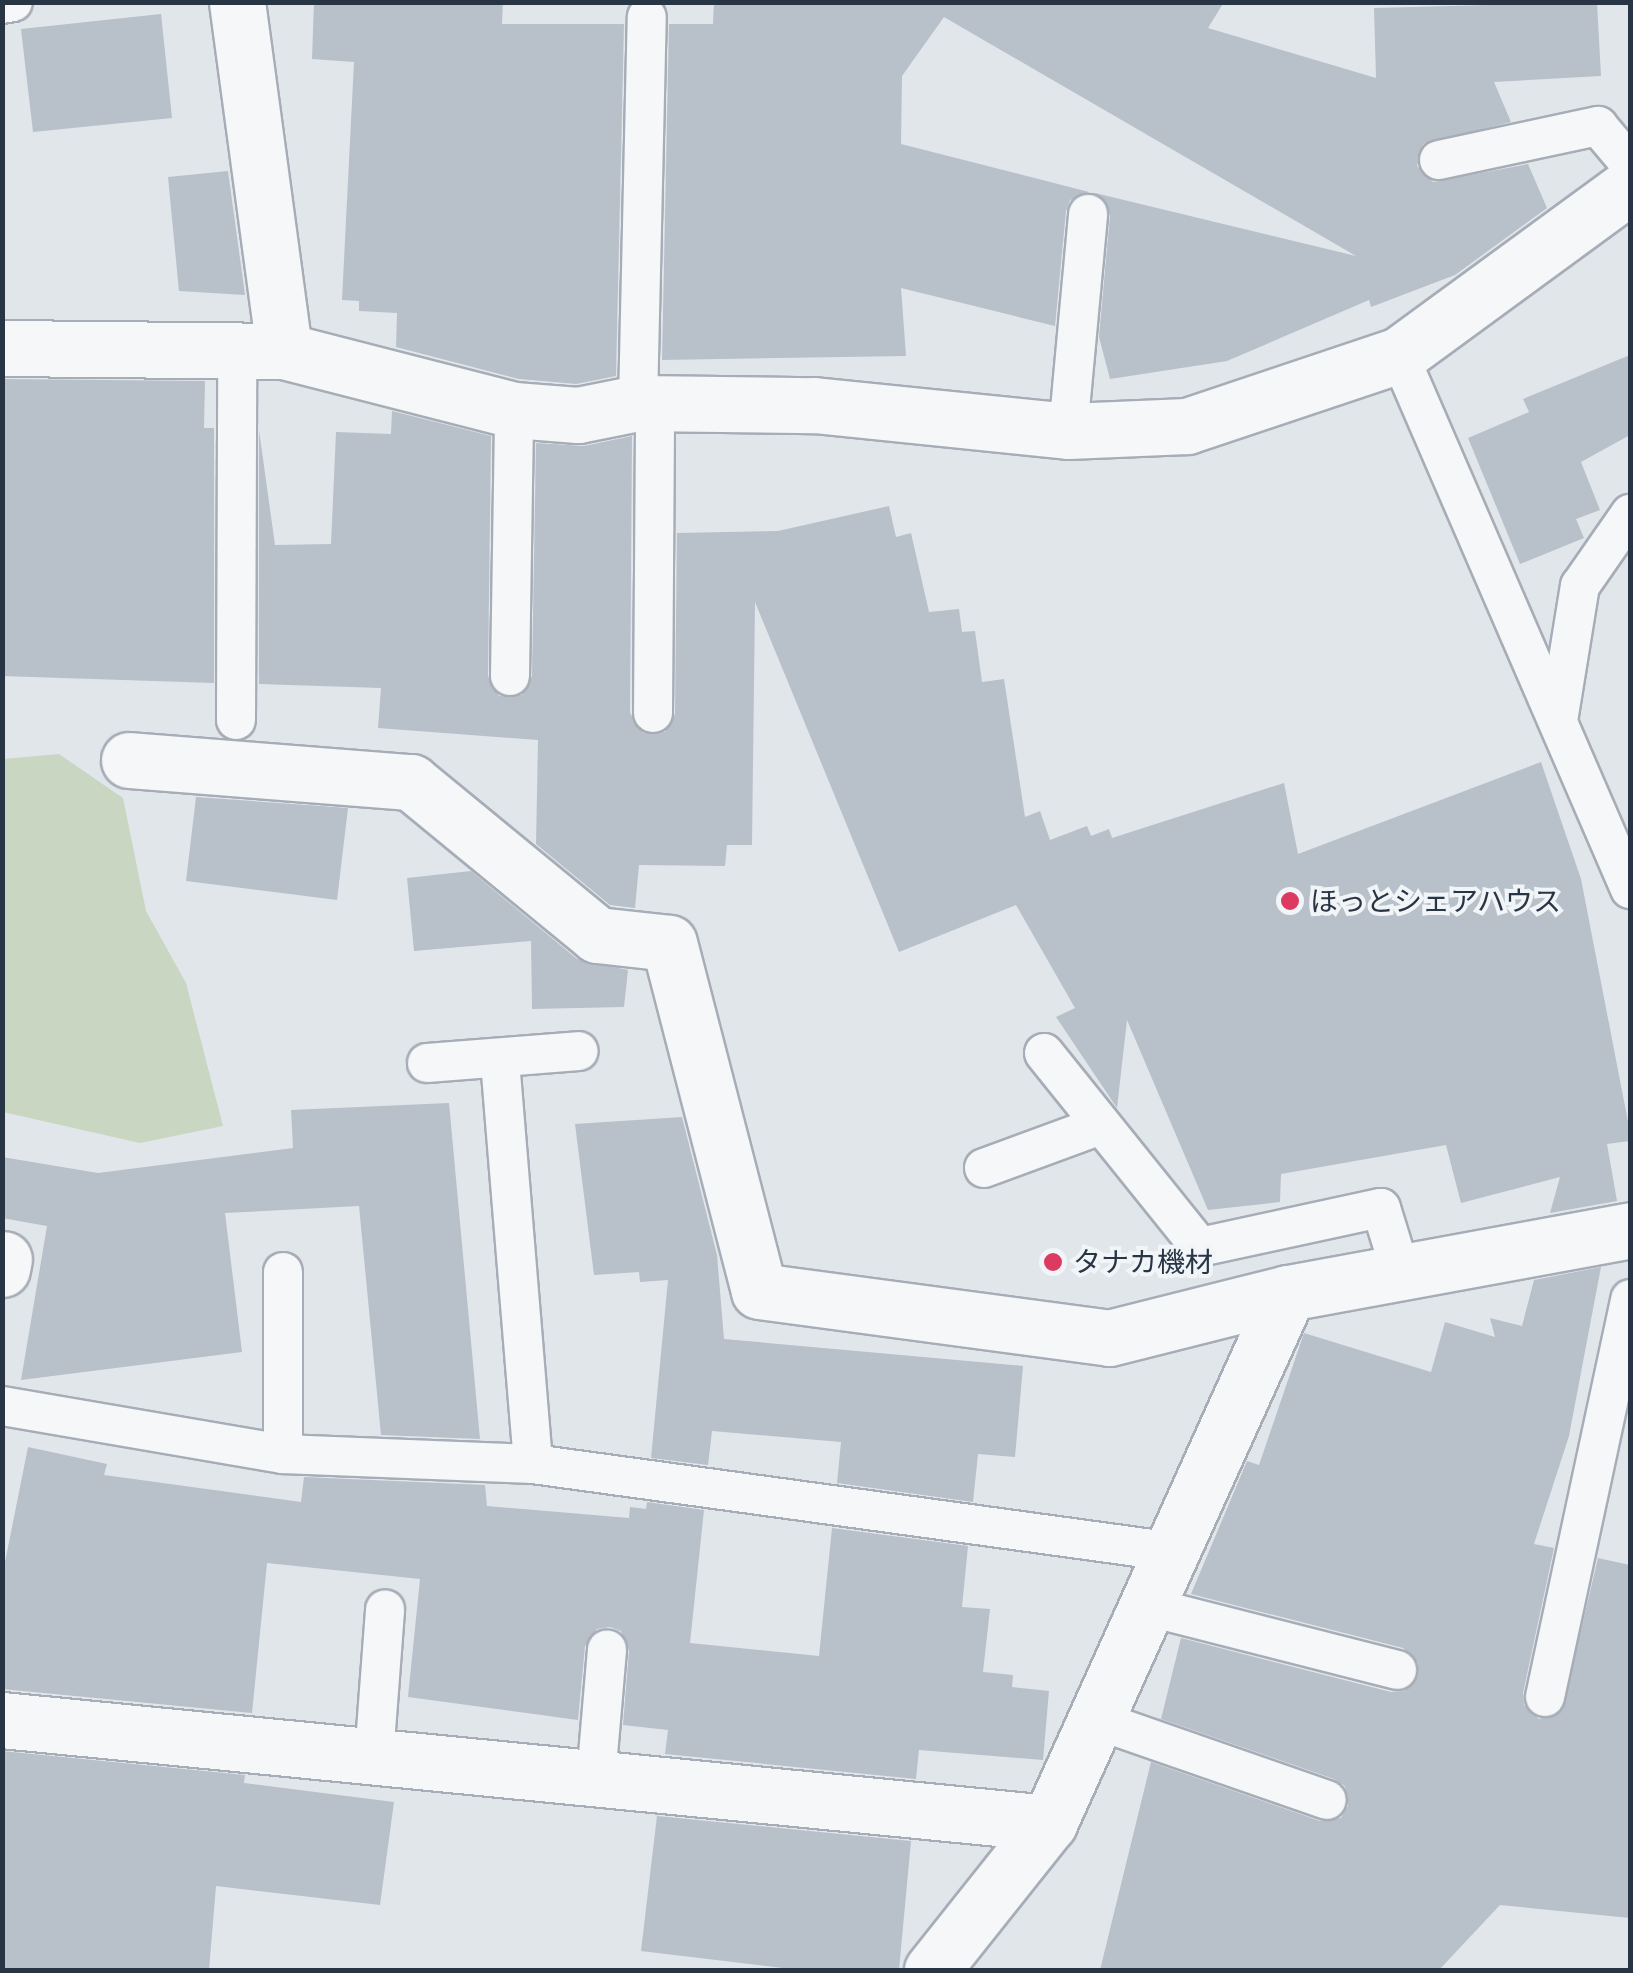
<!DOCTYPE html>
<meta charset="utf-8">
<style>
body{margin:0}
#map{position:relative;width:1633px;height:1973px;overflow:hidden;background:#e1e6eb;font-family:Ubuntu,"Noto Sans JP",sans-serif}
div>[style]{position:absolute}
.green>*{inset:0;background:#c9d6c2}
.building>*{inset:0;background:#b8c0ca}
.roads{filter:drop-shadow(2px 0 #a6adb6) drop-shadow(-2px 0 #a6adb6) drop-shadow(0 2px #a6adb6) drop-shadow(0 -2px #a6adb6)}
.lane>*{height:38px;margin:-19px;padding:0 19px;transform-origin:19px;border-radius:19px;background:#f5f7f9}
.street>*{height:55px;margin:-27.5px;padding:0 27.5px;transform-origin:27.5px;border-radius:27.5px;background:#f5f7f9}
.dots>*{width:28px;height:28px;translate:-50% -50%;box-sizing:border-box;border:5px solid #f1f5f8;border-radius:50%}
span{translate:-50% -50%;white-space:nowrap;text-align:center;line-height:1.15;-webkit-text-stroke:8px #f1f5f8;paint-order:stroke}
.poi-label{font-size:28px;color:#283545}
.left{translate:0 -50%;text-align:left}
.frame{position:absolute;inset:0;border:5px solid #283545;pointer-events:none}
</style>
<div id="map">
<div class="green">
<div style="clip-path:polygon(59px 754px,123px 798px,146px 911px,186px 983px,223px 1126px,140px 1143px,3px 1112px,3px 759px)"></div>
</div>
<div class="building">
<div style="clip-path:polygon(314px 2px,503px 2px,502px 24px,624px 24px,616px 376px,576px 384px,519px 379px,396px 347px,397px 313px,359px 311px,359px 301px,342px 300px,354px 62px,312px 59px)"></div>
<div style="clip-path:polygon(714px 2px,1224px 2px,1208px 28px,1376px 78px,1374px 8px,1597px 2px,1601px 76px,1494px 82px,1511px 122px,1423px 144px,1417px 166px,1433px 182px,1528px 164px,1547px 208px,1455px 275px,1371px 307px,1369px 300px,1227px 361px,1110px 379px,1099px 337px,1110px 215px,1095px 193px,1356px 256px,944px 17px,902px 76px,901px 144px,1089px 192px,1070px 200px,1066px 211px,1055px 326px,901px 288px,906px 356px,662px 360px,669px 24px,713px 24px)"></div>
<div style="clip-path:polygon(161px 14px,172px 118px,33px 132px,21px 29px)"></div>
<div style="clip-path:polygon(228px 171px,245px 295px,179px 291px,168px 177px)"></div>
<div style="clip-path:polygon(1630px 355px,1630px 435px,1581px 462px,1600px 510px,1576px 519px,1584px 538px,1520px 564px,1468px 438px,1529px 412px,1523px 399px)"></div>
<div style="clip-path:polygon(2px 379px,205px 381px,204px 428px,214px 428px,214px 683px,2px 676px)"></div>
<div style="clip-path:polygon(392px 411px,491px 436px,488px 676px,499px 696px,522px 695px,532px 676px,536px 443px,584px 446px,632px 436px,630px 713px,643px 733px,665px 732px,675px 714px,677px 533px,778px 531px,889px 506px,896px 537px,911px 533px,929px 612px,959px 609px,962px 632px,975px 631px,982px 682px,1004px 679px,1025px 817px,1040px 811px,1050px 840px,1087px 826px,1091px 836px,1109px 829px,1112px 838px,1284px 783px,1298px 854px,1541px 762px,1581px 879px,1630px 1132px,1630px 1141px,1607px 1144px,1617px 1201px,1550px 1213px,1560px 1177px,1461px 1203px,1446px 1145px,1281px 1174px,1280px 1202px,1208px 1210px,1127px 1020px,1117px 1108px,1056px 1017px,1075px 1008px,1016px 905px,899px 952px,755px 602px,752px 845px,727px 845px,725px 866px,639px 865px,635px 908px,610px 905px,536px 844px,538px 740px,378px 728px,381px 688px,259px 684px,259px 430px,275px 545px,331px 544px,336px 432px,391px 434px)"></div>
<div style="clip-path:polygon(196px 797px,348px 808px,337px 900px,186px 881px)"></div>
<div style="clip-path:polygon(471px 871px,577px 959px,628px 970px,624px 1007px,532px 1009px,531px 941px,414px 951px,407px 878px)"></div>
<div style="clip-path:polygon(449px 1103px,480px 1439px,381px 1435px,359px 1206px,225px 1213px,242px 1352px,21px 1380px,47px 1226px,2px 1218px,2px 1157px,98px 1173px,293px 1148px,291px 1110px)"></div>
<div style="clip-path:polygon(682px 1117px,717px 1255px,724px 1339px,1023px 1366px,1015px 1457px,978px 1454px,973px 1502px,837px 1483px,841px 1442px,712px 1431px,708px 1465px,651px 1458px,668px 1280px,640px 1282px,639px 1272px,594px 1275px,575px 1124px)"></div>
<div style="clip-path:polygon(1601px 1267px,1569px 1436px,1534px 1544px,1554px 1548px,1523px 1693px,1524px 1705px,1539px 1719px,1562px 1711px,1598px 1558px,1630px 1565px,1630px 1918px,1500px 1905px,1439px 1970px,1100px 1970px,1151px 1762px,1320px 1821px,1341px 1818px,1348px 1806px,1345px 1786px,1334px 1779px,1161px 1719px,1181px 1638px,1391px 1692px,1404px 1691px,1418px 1676px,1418px 1663px,1403px 1648px,1191px 1594px,1247px 1461px,1259px 1465px,1304px 1333px,1431px 1372px,1445px 1322px,1495px 1337px,1490px 1318px,1522px 1326px,1534px 1280px)"></div>
<div style="clip-path:polygon(28px 1447px,107px 1464px,104px 1475px,301px 1502px,304px 1477px,485px 1485px,487px 1506px,629px 1518px,630px 1507px,646px 1509px,647px 1502px,704px 1510px,690px 1643px,819px 1656px,832px 1528px,968px 1546px,962px 1607px,990px 1609px,983px 1672px,1013px 1675px,1012px 1687px,1049px 1691px,1043px 1760px,919px 1750px,916px 1779px,665px 1754px,668px 1730px,623px 1725px,629px 1650px,621px 1631px,610px 1627px,597px 1629px,585px 1646px,578px 1720px,408px 1697px,420px 1579px,267px 1563px,252px 1713px,2px 1689px,2px 1577px)"></div>
<div style="clip-path:polygon(2px 1751px,245px 1775px,244px 1783px,394px 1802px,380px 1905px,216px 1886px,209px 1970px,2px 1970px)"></div>
<div style="clip-path:polygon(657px 1816px,911px 1841px,899px 1970px,799px 1970px,641px 1951px)"></div>
</div>
<div class="roads">
<div class="lane">
<div style="left:2px;top:4px;width:11px;rotate:-10deg"></div>
<div style="left:1439px;top:160px;width:163px;rotate:-12.1deg"></div>
<div style="left:1598px;top:126px;width:50px;rotate:49.9deg"></div>
<div style="left:1399px;top:355px;width:582px;rotate:66.61deg"></div>
<div style="left:638px;top:403px;width:386px;rotate:-88.7deg"></div>
<div style="left:1068px;top:431px;width:218px;rotate:-84.7deg"></div>
<div style="left:510px;top:676px;width:266px;rotate:-89.1deg"></div>
<div style="left:653px;top:713px;width:310px;rotate:-89.6deg"></div>
<div style="left:1559px;top:715px;width:131px;rotate:-80.8deg"></div>
<div style="left:1580px;top:586px;width:88px;rotate:-55.2deg"></div>
<div style="left:236px;top:720px;width:368px;rotate:-89.8deg"></div>
<div style="left:1044px;top:1053px;width:249px;rotate:51.2deg"></div>
<div style="left:1200px;top:1247px;width:185px;rotate:-12.2deg"></div>
<div style="left:1381px;top:1208px;width:68px;rotate:72.9deg"></div>
<div style="left:500px;top:1061px;width:404px;rotate:85.3deg"></div>
<div style="left:427px;top:1063px;width:152px;rotate:-4.5deg"></div>
<div style="left:984px;top:1168px;width:121px;rotate:-20.2deg"></div>
<div style="left:2px;top:1406px;width:285px;rotate:9.7deg"></div>
<div style="left:283px;top:1454px;width:250px;rotate:2.3deg"></div>
<div style="left:533px;top:1464px;width:647px;rotate:7.82deg"></div>
<div style="left:283px;top:1454px;width:182px;rotate:-90deg"></div>
<div style="left:1150px;top:1607px;width:255px;rotate:14.3deg"></div>
<div style="left:1545px;top:1697px;width:407px;rotate:-77.9deg"></div>
<div style="left:1100px;top:1721px;width:240px;rotate:19.2deg"></div>
<div style="left:374px;top:1757px;width:148px;rotate:-85.7deg"></div>
<div style="left:596px;top:1778px;width:129px;rotate:-85.1deg"></div>
</div>
<div class="street">
<div style="left:237px;top:2px;width:352px;rotate:82.3deg"></div>
<div style="left:2px;top:348px;width:282px;rotate:0.6deg"></div>
<div style="left:284px;top:351px;width:237px;rotate:14.4deg"></div>
<div style="left:514px;top:410px;width:64px;rotate:4.5deg"></div>
<div style="left:578px;top:415px;width:61px;rotate:-11.3deg"></div>
<div style="left:638px;top:403px;width:176px;rotate:0.7deg"></div>
<div style="left:814px;top:405px;width:255px;rotate:5.8deg"></div>
<div style="left:1068px;top:431px;width:119px;rotate:-2.4deg"></div>
<div style="left:1187px;top:426px;width:224px;rotate:-18.5deg"></div>
<div style="left:1399px;top:355px;width:286px;rotate:-36.2deg"></div>
<div style="left:129px;top:760px;width:283px;rotate:4.5deg"></div>
<div style="left:411px;top:782px;width:241px;rotate:39.4deg"></div>
<div style="left:597px;top:935px;width:72px;rotate:6.3deg"></div>
<div style="left:669px;top:943px;width:359px;rotate:75.5deg"></div>
<div style="left:759px;top:1291px;width:353px;rotate:7.6deg"></div>
<div style="left:1109px;top:1338px;width:185px;rotate:-14.1deg"></div>
<div style="left:1288px;top:1293px;width:348px;rotate:-10.4deg"></div>
<div style="left:2px;top:1269px;width:10px;rotate:-79deg"></div>
<div style="left:2px;top:1720px;width:1052px;rotate:5.62deg"></div>
<div style="left:932px;top:1970px;width:188px;rotate:-51.5deg"></div>
<div style="left:1049px;top:1823px;width:581px;rotate:-65.73deg"></div>
</div>
</div>
<div class="dots">
<div style="left:1290px;top:901px;background:#dd3a62"></div>
<div style="left:1053px;top:1262px;background:#dd3a62"></div>
</div>
<div class="poi-label">
<span class="left" style="left:1310px;top:901px">ほっとシェアハウス</span>
<span class="left" style="left:1073px;top:1262px">タナカ機材</span>
</div>
<div class="frame"></div>
</div>
